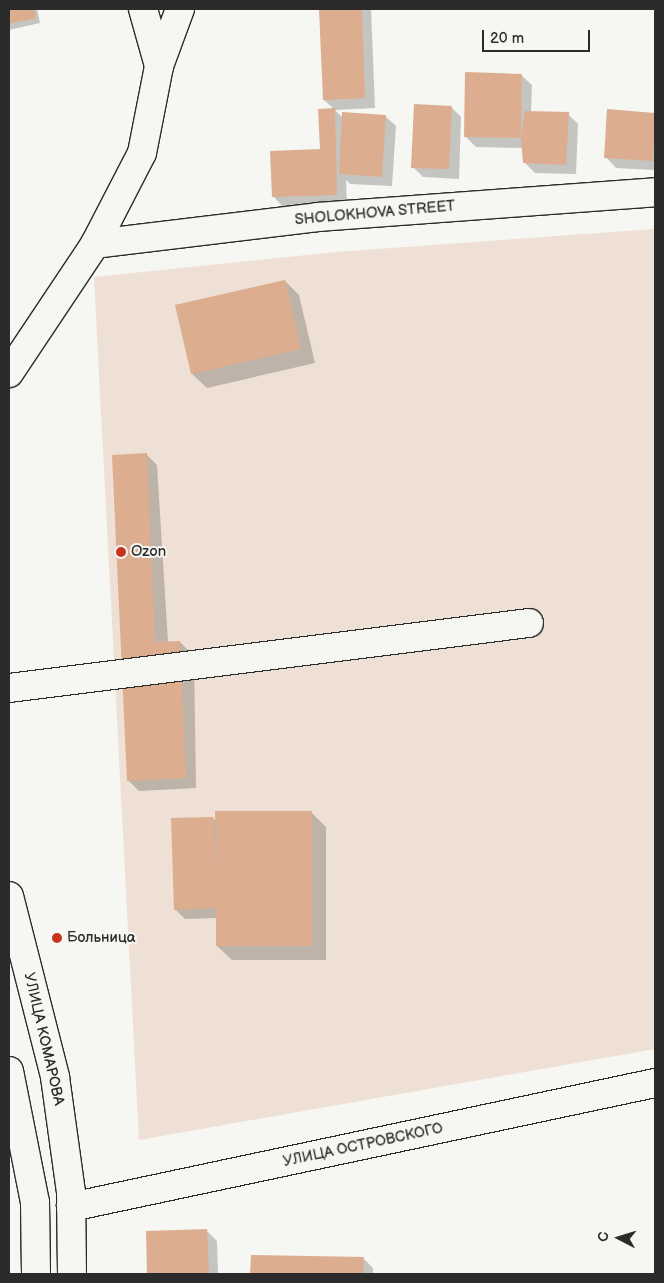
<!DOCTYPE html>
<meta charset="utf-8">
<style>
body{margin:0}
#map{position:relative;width:664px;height:1283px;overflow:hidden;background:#f6f6f2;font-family:"Balsamiq Sans",sans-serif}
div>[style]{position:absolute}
.built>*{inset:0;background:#eee0d4}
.shadow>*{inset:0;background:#0003}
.building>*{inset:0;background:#ddad8f}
.roads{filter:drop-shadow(1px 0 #2b2b2b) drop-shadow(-1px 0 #2b2b2b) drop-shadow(0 1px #2b2b2b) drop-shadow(0 -1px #2b2b2b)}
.minor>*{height:28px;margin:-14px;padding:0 14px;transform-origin:14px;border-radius:14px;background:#f6f6f2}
.dots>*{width:14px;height:14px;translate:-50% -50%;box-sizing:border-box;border:2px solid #f6f6f2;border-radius:50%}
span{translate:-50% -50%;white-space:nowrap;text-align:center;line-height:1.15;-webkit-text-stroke:4px #f6f6f2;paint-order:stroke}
.street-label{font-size:15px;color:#2b2b2b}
.poi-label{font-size:15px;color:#2b2b2b}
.left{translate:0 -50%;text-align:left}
.frame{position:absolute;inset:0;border:10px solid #2b2b2b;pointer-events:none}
.north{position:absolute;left:594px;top:1213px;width:50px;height:50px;-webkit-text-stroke:4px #f6f6f2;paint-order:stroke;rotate:275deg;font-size:14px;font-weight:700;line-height:20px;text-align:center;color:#2b2b2b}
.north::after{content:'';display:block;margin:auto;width:18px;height:22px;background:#2b2b2b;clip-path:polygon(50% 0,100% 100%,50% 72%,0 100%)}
.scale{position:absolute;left:482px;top:30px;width:108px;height:22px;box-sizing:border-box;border:2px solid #2b2b2b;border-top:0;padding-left:6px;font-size:15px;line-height:18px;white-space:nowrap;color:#2b2b2b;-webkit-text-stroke:4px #f6f6f2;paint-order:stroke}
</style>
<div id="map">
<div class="built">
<div style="clip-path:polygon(655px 229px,655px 1049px,139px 1140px,94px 277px,336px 252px)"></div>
</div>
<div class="shadow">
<div style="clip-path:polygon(9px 9px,37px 9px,40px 23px,9px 30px)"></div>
<div style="clip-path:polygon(320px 9px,371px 9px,375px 108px,335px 110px,343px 118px,385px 116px,396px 126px,392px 186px,350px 184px,346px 180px,347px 204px,283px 207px,273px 196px,321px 151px,334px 109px,324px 100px)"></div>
<div style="clip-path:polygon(521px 75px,532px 85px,531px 112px,568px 114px,578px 124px,576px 174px,535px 173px,524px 162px,523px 148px,476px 147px,465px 136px)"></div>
<div style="clip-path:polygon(451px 107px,461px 117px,459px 179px,423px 177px,413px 167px)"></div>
<div style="clip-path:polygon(609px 111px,655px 114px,655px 170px,616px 168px,606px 157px)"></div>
<div style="clip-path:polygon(285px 281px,299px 295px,315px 363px,207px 388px,192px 374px)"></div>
<div style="clip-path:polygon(146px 454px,157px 465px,168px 642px,180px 642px,194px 656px,196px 788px,139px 791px,128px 780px)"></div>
<div style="clip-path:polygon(311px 812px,326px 827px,326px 960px,232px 960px,217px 946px,217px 918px,185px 919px,175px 909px,213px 818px,217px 822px)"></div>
<div style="clip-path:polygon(207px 1231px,217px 1241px,218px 1274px,148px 1274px,147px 1232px)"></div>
<div style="clip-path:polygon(252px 1256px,363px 1258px,373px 1268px,373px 1274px,251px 1274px)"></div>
</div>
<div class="building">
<div style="clip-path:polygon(9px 9px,34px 9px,36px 18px,9px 24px)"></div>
<div style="clip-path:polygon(319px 9px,362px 9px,365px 98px,323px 100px)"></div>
<div style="clip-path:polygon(465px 72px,522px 74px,521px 138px,464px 137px)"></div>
<div style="clip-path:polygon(414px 104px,452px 106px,449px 169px,411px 168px)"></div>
<div style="clip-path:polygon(335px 108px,337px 195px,272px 197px,270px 151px,320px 149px,318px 109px)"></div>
<div style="clip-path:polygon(607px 109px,655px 113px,653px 161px,604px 158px)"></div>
<div style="clip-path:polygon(525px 111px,569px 112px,566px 165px,523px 163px,521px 138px)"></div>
<div style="clip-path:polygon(342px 112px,386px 115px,382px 177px,339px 174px)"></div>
<div style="clip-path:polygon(285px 280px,301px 349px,191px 374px,175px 305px)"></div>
<div style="clip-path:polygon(147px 453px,155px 642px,180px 641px,186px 778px,127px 781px,112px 455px)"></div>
<div style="clip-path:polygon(215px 811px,312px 811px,312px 946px,216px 946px,216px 908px,174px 910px,171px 818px,213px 817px,216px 885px)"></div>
<div style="clip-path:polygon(207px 1229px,209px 1274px,147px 1274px,146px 1231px)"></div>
<div style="clip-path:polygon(251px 1255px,364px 1257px,363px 1274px,250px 1274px)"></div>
</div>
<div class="roads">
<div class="minor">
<div style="left:143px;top:9px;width:59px;rotate:74.3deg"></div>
<div style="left:95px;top:244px;width:225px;rotate:-6.9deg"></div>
<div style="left:318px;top:217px;width:338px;rotate:-4.2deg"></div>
<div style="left:9px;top:373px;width:155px;rotate:-56.3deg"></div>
<div style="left:95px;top:244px;width:102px;rotate:-62.7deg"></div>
<div style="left:142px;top:153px;width:89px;rotate:-78.9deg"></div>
<div style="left:159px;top:66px;width:61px;rotate:-69.8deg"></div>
<div style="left:9px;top:688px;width:524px;rotate:-7.13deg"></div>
<div style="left:9px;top:896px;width:187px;rotate:75.7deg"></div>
<div style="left:55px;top:1077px;width:116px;rotate:82.1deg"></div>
<div style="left:71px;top:1192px;width:82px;rotate:89.3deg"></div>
<div style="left:9px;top:1071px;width:134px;rotate:78.8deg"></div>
<div style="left:35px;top:1202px;width:72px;rotate:89.2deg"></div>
<div style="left:71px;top:1207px;width:597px;rotate:-11.99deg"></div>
</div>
</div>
<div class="dots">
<div style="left:121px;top:552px;background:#c8321e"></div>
<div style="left:57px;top:938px;background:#c8321e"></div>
</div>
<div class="street-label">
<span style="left:375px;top:213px;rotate:-5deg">SHOLOKHOVA STREET</span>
<span style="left:44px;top:1039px;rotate:77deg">УЛИЦА КОМАРОВА</span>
<span style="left:363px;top:1145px;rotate:-12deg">УЛИЦА ОСТРОВСКОГО</span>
</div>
<div class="poi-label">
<span class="left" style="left:131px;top:552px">Ozon</span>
<span class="left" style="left:67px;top:938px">Больница</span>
</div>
<div class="frame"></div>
<div class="north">С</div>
<div class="scale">20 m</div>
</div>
